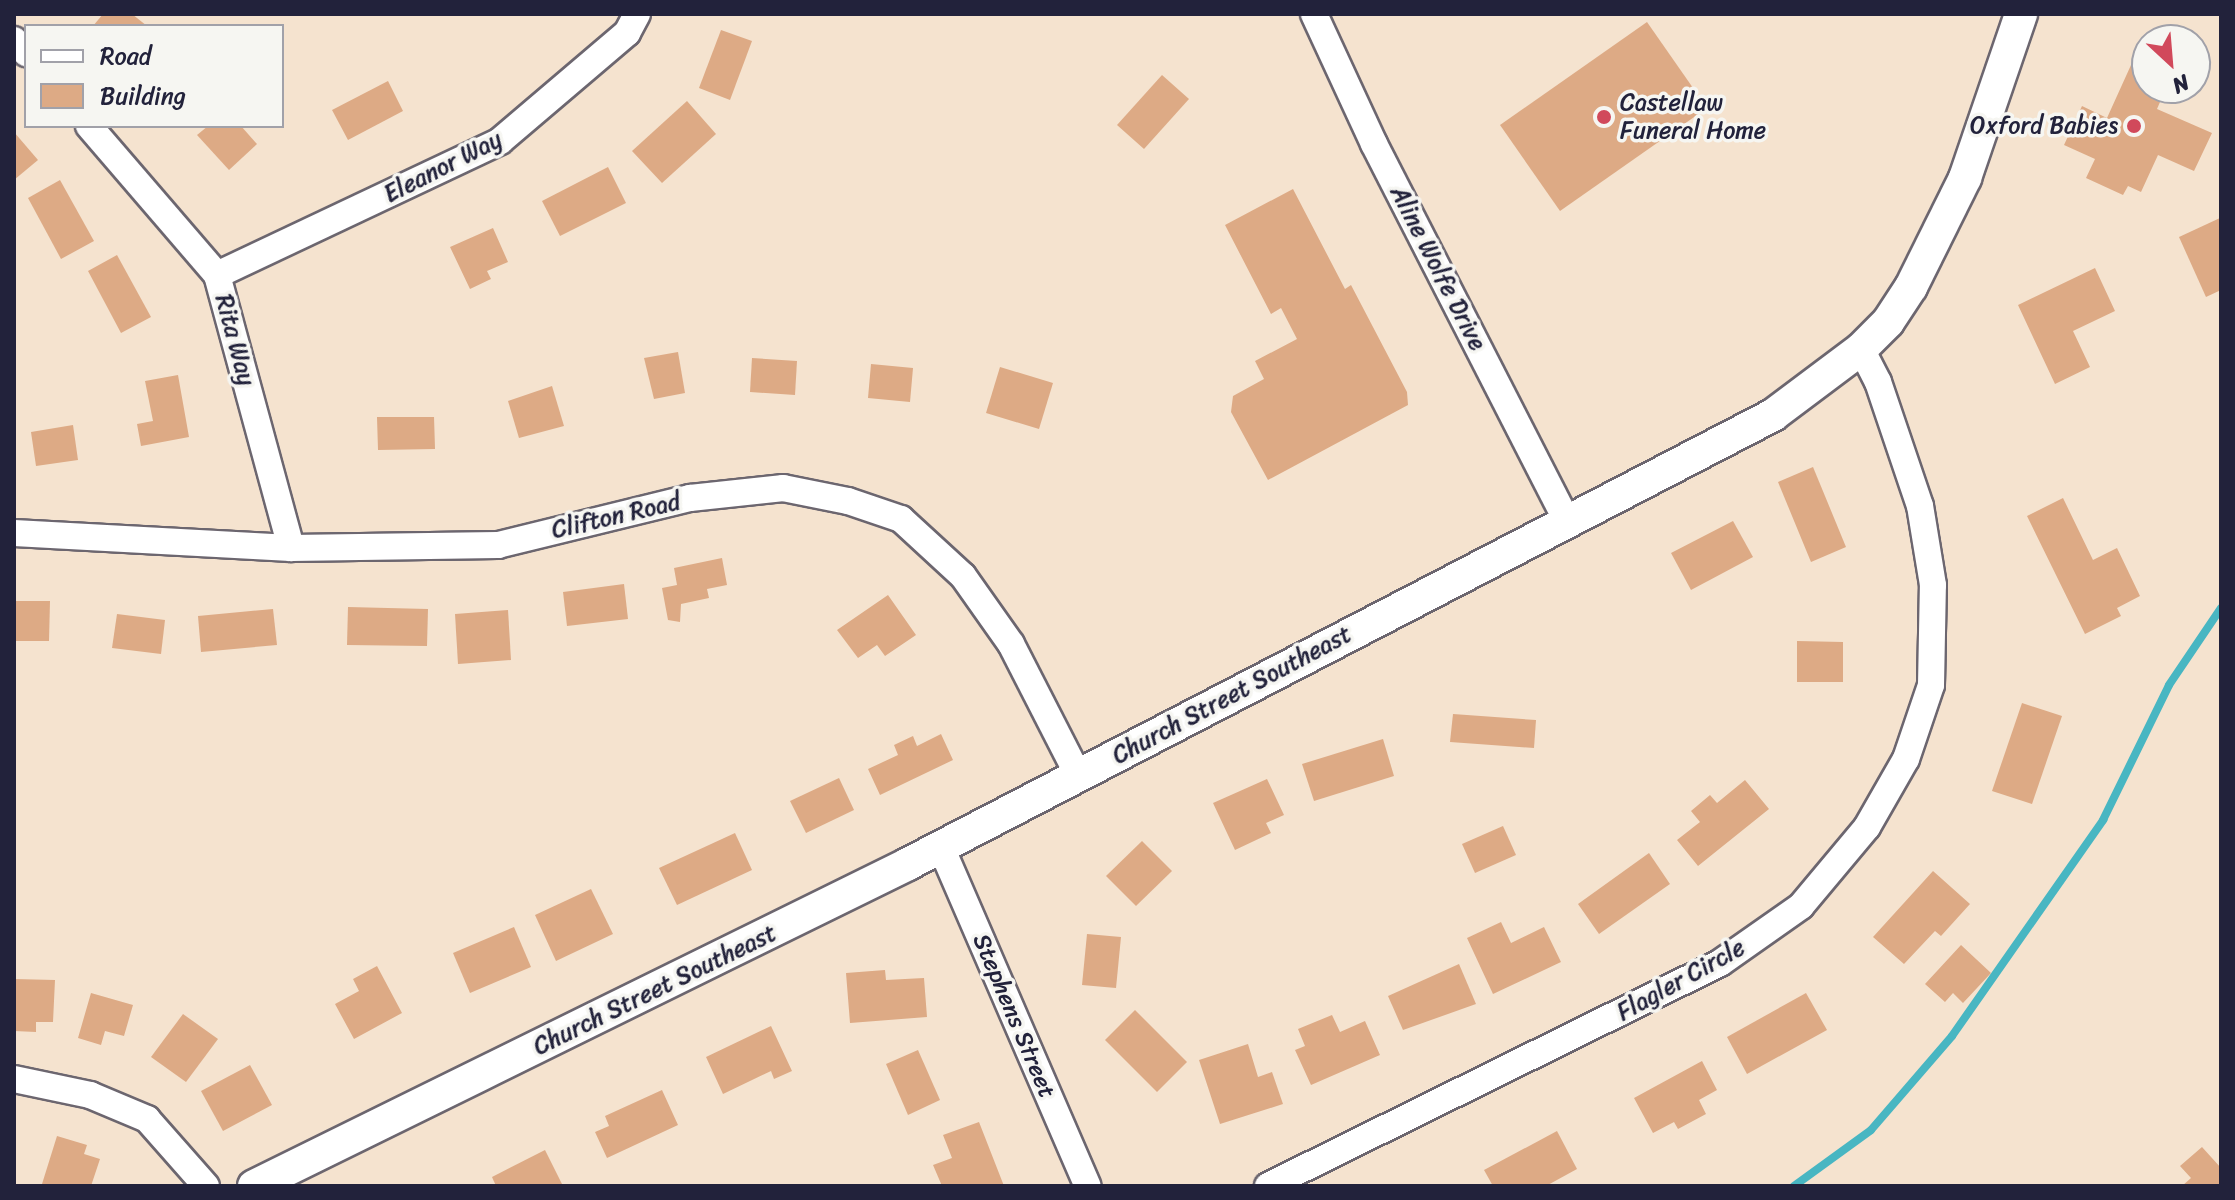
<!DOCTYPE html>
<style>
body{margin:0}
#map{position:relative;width:2235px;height:1200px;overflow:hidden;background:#f5e3cf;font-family:Sriracha,sans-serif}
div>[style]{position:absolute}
.stream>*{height:8px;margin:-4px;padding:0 4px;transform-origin:4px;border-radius:4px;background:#48b6c2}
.building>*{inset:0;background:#ddaa85}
.roads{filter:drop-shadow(2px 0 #6c666f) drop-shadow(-2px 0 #6c666f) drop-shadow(0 2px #6c666f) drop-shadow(0 -2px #6c666f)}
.minor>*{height:26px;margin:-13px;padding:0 13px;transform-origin:13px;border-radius:13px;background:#fff}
.tertiary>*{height:32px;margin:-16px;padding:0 16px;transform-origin:16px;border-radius:16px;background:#fff}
.dots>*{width:22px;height:22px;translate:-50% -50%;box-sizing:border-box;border:4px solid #f6f6f2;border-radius:50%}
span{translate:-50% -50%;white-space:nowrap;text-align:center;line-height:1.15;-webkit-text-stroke:7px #f6f6f2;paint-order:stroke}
.poi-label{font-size:24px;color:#22223b}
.left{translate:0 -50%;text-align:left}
.right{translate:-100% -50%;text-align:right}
.street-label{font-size:24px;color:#22223b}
.frame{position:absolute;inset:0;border:16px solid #22223b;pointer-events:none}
.legend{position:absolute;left:24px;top:24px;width:260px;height:104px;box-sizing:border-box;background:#f6f6f2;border:2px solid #a1a1a9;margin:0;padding:10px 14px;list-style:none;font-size:24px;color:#22223b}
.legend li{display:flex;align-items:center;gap:16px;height:40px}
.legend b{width:40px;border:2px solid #a1a1a9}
.north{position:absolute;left:2131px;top:24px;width:80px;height:80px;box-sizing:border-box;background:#f6f6f2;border:2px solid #a1a1a9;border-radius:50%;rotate:154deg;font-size:22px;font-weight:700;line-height:32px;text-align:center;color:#22223b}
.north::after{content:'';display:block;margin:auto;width:28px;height:36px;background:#d1495b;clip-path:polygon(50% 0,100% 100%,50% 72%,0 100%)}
</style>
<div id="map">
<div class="stream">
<div style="left:1794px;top:1186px;width:95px;rotate:-36deg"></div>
<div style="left:1871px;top:1130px;width:124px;rotate:-49.2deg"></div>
<div style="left:1952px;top:1036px;width:264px;rotate:-55deg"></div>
<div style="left:2103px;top:820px;width:150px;rotate:-63.9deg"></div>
<div style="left:2169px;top:685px;width:93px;rotate:-56deg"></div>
</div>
<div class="building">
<div style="clip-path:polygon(103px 14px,132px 14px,147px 26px,93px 26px)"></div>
<div style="clip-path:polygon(1647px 22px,1707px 108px,1560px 211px,1500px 125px)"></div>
<div style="clip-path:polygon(721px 30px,752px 41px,730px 100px,699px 88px)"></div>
<div style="clip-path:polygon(2131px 65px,2147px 72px,2147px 88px,2166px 88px,2157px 109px,2212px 133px,2194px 171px,2158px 155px,2141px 192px,2128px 186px,2123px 195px,2086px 178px,2095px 159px,2064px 145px,2082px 106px,2107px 118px)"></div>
<div style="clip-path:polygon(1162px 75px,1189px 99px,1144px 149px,1117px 125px)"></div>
<div style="clip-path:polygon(388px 81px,403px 111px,348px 140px,332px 110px)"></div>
<div style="clip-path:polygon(687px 101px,716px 134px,662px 183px,632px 151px)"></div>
<div style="clip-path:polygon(208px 126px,241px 126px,257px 144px,229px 170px,197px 135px)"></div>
<div style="clip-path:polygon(14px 132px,38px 160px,14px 180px)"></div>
<div style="clip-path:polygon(608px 167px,626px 203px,560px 236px,542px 201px)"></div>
<div style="clip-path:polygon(60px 180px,94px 241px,61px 259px,28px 198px)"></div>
<div style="clip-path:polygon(1293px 189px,1345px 289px,1351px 285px,1407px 392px,1408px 405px,1268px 480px,1231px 412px,1233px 396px,1264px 379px,1255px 361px,1297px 339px,1281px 308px,1271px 314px,1225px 225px)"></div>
<div style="clip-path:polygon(2220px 218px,2221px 290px,2206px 297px,2179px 237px)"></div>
<div style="clip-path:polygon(493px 228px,508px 262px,487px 271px,491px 279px,470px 289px,450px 247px)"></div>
<div style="clip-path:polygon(117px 255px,151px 317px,121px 333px,88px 271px)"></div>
<div style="clip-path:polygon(2095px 268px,2115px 311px,2073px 331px,2090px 367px,2055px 384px,2018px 305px)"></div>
<div style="clip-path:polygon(678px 352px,685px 393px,654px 399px,644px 358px)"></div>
<div style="clip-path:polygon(752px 358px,797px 361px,795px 395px,750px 392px)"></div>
<div style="clip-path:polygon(871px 364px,913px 368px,910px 402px,868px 398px)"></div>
<div style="clip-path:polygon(1000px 367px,1053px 383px,1039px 429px,986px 413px)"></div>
<div style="clip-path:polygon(178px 375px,189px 437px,141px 446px,137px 424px,153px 421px,145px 381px)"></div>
<div style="clip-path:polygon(552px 386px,564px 426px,519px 438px,508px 401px)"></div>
<div style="clip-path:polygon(377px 417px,434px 417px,435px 449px,378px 450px)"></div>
<div style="clip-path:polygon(73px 425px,78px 460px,36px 466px,31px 432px)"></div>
<div style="clip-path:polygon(1813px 467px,1846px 547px,1811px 562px,1778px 482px)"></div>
<div style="clip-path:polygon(2063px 498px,2093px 560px,2117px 548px,2140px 596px,2117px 608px,2121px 616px,2085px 634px,2027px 516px)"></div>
<div style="clip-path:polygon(1733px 521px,1753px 557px,1691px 590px,1671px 553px)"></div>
<div style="clip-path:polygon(722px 558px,727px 585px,707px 589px,709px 598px,681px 604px,680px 622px,668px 620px,662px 588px,677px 585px,674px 568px)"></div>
<div style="clip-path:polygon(624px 584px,628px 619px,567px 626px,563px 592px)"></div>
<div style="clip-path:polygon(888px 595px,916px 635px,885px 656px,877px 645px,858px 658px,837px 630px)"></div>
<div style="clip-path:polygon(14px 601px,50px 601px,49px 641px,14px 641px)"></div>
<div style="clip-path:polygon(348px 607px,428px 609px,427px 646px,347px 645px)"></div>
<div style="clip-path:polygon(273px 609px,277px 645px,201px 652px,198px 616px)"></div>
<div style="clip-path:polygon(508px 610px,511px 660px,458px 664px,455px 614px)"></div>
<div style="clip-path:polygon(117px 614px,165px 620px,161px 654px,112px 648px)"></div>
<div style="clip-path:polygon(1797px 641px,1843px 642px,1843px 682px,1797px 682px)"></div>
<div style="clip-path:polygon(2022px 703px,2062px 716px,2032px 804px,1992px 791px)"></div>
<div style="clip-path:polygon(1453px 714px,1536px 720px,1534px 748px,1450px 742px)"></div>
<div style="clip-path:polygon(941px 734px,953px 760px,880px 795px,868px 769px,898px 755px,894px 745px,913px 736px,917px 746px)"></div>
<div style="clip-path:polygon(1383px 739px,1394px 776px,1314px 801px,1302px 764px)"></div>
<div style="clip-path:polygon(839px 778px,854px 810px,806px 833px,790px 801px)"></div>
<div style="clip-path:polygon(1267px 779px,1284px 815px,1266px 823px,1271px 833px,1235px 850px,1213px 803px)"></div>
<div style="clip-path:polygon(1745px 780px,1769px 809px,1698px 866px,1677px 840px,1700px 822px,1691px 811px,1710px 795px,1717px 803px)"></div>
<div style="clip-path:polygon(1503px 826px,1516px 855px,1475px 873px,1462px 844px)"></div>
<div style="clip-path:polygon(735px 833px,752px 870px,677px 905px,659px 868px)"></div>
<div style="clip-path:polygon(1142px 841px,1172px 871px,1136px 906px,1106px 876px)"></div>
<div style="clip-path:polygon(1649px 853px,1670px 884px,1599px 934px,1578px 904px)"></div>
<div style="clip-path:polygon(1933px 871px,1970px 904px,1941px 936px,1935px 931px,1904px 964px,1873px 937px)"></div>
<div style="clip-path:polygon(591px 889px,613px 934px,556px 961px,535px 915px)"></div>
<div style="clip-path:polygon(1501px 922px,1511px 943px,1544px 927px,1561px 962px,1493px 994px,1467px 938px)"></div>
<div style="clip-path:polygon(514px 927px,531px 967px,470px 993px,453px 953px)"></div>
<div style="clip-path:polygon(1087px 934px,1121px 937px,1116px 988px,1082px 985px)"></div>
<div style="clip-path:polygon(1961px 945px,1991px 973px,1963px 1003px,1953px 993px,1945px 1002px,1925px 984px)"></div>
<div style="clip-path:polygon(1459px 964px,1476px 1004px,1403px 1030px,1388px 996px)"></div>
<div style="clip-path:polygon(377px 966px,402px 1013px,354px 1039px,335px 1004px,359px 991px,353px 979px)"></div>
<div style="clip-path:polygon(885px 970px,886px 980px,924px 978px,927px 1017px,850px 1023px,846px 973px)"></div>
<div style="clip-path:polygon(14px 979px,55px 980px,53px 1022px,36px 1022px,36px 1032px,14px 1031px)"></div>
<div style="clip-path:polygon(91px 993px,133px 1005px,124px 1036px,105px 1031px,101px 1045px,78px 1038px)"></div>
<div style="clip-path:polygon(1806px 993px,1827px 1030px,1747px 1074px,1727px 1037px)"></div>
<div style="clip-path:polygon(1135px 1010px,1187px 1062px,1157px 1092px,1105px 1040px)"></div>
<div style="clip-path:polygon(183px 1014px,218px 1039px,186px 1082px,151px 1057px)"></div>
<div style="clip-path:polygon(1332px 1015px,1340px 1032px,1365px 1021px,1380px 1055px,1311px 1085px,1295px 1050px,1305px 1046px,1298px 1029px)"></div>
<div style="clip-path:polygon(771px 1026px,792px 1071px,774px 1079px,771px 1071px,723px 1094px,706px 1057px)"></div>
<div style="clip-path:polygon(1248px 1044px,1258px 1077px,1272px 1072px,1283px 1104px,1220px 1124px,1199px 1060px)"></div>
<div style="clip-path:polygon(918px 1050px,940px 1100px,908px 1115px,886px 1064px)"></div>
<div style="clip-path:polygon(1702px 1061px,1717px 1090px,1699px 1100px,1706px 1114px,1678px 1129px,1674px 1122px,1653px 1133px,1634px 1098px)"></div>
<div style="clip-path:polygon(250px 1065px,272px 1105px,223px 1131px,201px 1091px)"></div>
<div style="clip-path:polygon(662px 1090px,678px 1125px,607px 1158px,595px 1132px,609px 1126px,605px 1116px)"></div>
<div style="clip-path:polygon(979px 1122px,1004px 1186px,942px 1186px,933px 1165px,952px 1158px,943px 1135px)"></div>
<div style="clip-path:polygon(1557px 1131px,1577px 1169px,1546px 1186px,1493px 1186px,1484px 1170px)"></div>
<div style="clip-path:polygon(57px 1136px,87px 1145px,84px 1154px,100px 1159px,91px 1186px,42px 1184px)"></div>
<div style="clip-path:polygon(2202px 1147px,2221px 1168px,2221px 1186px,2182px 1186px,2191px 1178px,2180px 1166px)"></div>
<div style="clip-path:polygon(545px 1150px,563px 1186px,496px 1186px,492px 1177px)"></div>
</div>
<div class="roads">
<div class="minor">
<div style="left:1314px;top:14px;width:143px;rotate:65.2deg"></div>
<div style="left:1374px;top:144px;width:422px;rotate:62.9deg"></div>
<div style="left:14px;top:40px;width:18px;rotate:47deg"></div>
<div style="left:89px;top:126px;width:196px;rotate:49.3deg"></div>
<div style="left:217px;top:275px;width:283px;rotate:74.8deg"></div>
<div style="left:217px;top:275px;width:313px;rotate:-25.3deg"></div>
<div style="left:500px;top:141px;width:167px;rotate:-40.4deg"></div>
<div style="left:627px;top:33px;width:21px;rotate:-62deg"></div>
<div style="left:14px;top:533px;width:277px;rotate:3.1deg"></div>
<div style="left:291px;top:548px;width:207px;rotate:-0.8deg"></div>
<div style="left:498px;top:545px;width:198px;rotate:-13.8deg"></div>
<div style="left:690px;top:498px;width:94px;rotate:-6.1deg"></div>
<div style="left:783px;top:488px;width:66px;rotate:11.3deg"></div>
<div style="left:848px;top:501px;width:56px;rotate:18.8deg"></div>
<div style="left:901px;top:519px;width:84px;rotate:42.6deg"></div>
<div style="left:963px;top:576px;width:83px;rotate:54.8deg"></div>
<div style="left:1011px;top:644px;width:147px;rotate:62.9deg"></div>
<div style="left:941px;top:847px;width:369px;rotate:66.6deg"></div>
<div style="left:14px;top:1079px;width:78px;rotate:11.9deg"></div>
<div style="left:90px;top:1095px;width:62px;rotate:22.8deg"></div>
<div style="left:147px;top:1119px;width:89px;rotate:48.6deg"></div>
<div style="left:1268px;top:1186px;width:504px;rotate:-26.26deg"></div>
<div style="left:1720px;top:963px;width:99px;rotate:-35.1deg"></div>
<div style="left:1801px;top:906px;width:103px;rotate:-50.1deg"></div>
<div style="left:1867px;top:827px;width:78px;rotate:-60.2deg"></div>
<div style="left:1906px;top:759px;width:78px;rotate:-71.3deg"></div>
<div style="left:1931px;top:685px;width:100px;rotate:-88.9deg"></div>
<div style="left:1933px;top:585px;width:80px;rotate:-99.3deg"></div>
<div style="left:1920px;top:506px;width:131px;rotate:-108.7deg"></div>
<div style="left:1878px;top:382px;width:37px;rotate:-117deg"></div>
</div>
<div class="tertiary">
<div style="left:254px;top:1186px;width:729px;rotate:-26.21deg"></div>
<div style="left:908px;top:864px;width:975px;rotate:-27.43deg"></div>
<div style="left:1773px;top:415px;width:110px;rotate:-36.9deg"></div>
<div style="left:1861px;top:349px;width:38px;rotate:-45deg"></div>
<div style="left:1888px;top:322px;width:42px;rotate:-56.7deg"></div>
<div style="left:1911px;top:287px;width:122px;rotate:-63.6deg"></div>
<div style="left:1965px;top:178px;width:173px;rotate:-71.1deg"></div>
</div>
</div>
<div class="dots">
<div style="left:1604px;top:117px;background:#d1495b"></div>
<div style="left:2134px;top:126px;background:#d1495b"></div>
</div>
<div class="poi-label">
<span class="left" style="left:1620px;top:117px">Castellaw<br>Funeral Home</span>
<span class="right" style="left:2118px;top:126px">Oxford Babies</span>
</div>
<div class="street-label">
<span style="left:443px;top:167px;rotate:-27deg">Eleanor Way</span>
<span style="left:1438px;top:268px;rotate:63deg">Aline Wolfe Drive</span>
<span style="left:235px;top:340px;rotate:75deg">Rita Way</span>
<span style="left:616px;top:516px;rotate:-13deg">Clifton Road</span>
<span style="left:1232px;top:695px;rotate:-28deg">Church Street Southeast</span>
<span style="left:1681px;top:980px;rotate:-29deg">Flagler Circle</span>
<span style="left:655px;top:990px;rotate:-26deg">Church Street Southeast</span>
<span style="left:1014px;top:1016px;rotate:67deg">Stephens Street</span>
</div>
<div class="frame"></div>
<ul class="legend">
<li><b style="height:10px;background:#fff"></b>Road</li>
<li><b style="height:22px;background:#ddaa85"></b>Building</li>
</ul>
<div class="north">N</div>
</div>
